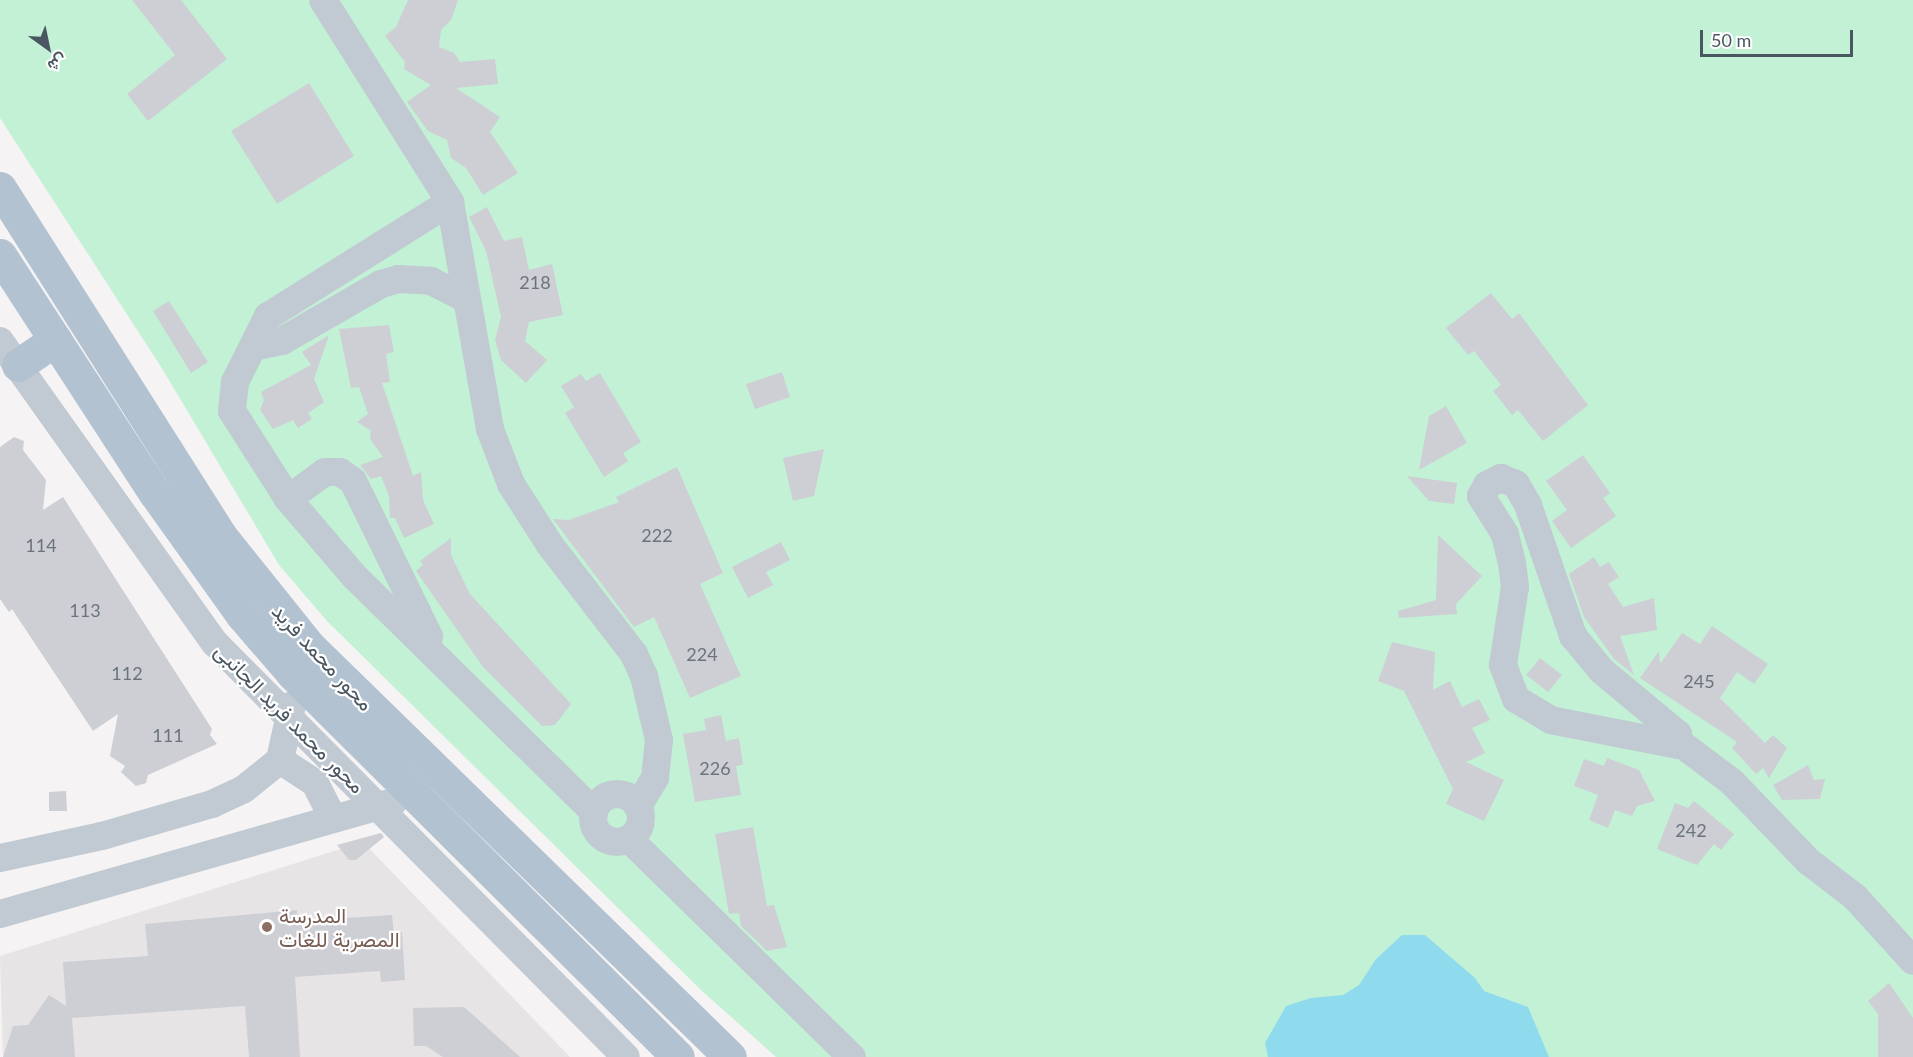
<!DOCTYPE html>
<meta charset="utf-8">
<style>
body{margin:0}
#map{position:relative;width:1913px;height:1057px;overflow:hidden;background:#f5f3f3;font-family:Lato,Vazirmatn,sans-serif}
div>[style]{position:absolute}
.education>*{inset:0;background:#e6e4e5}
.green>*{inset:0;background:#c3f1d5}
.water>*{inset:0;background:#90daee}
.building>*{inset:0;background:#cdcfd5}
.minor>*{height:28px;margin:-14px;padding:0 14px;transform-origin:14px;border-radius:14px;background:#c1cad2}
.minor>.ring{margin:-14px;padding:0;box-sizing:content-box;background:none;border:28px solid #c1cad2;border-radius:50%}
.major>*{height:33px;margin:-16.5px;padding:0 16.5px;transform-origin:16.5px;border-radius:16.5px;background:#b3c2d1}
.dots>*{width:16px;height:16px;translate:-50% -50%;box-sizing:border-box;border:3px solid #fff;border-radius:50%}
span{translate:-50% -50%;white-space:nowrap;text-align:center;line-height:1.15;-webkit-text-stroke:4.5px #fff;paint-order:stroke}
.number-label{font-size:18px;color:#6b747e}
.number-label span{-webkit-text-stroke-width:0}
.street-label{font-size:21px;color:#4a5661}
.education-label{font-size:21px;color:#785e54}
.left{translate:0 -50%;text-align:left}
.north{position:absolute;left:18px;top:18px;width:60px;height:60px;-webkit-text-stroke:4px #fff;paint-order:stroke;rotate:147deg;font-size:16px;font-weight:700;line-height:24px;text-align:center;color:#4a5661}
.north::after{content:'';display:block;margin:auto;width:21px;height:27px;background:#4a5661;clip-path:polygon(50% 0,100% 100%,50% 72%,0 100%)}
.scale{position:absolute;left:1700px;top:30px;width:153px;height:27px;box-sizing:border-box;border:3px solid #4a5661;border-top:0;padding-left:8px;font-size:18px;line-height:21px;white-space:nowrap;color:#4a5661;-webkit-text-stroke:4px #fff;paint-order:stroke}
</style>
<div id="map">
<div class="education">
<div style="clip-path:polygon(363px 842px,570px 1057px,3px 1057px,0 956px)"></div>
</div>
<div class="green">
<div style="clip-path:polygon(0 0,1913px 0,1913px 1057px,776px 1057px,701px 990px,327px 621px,279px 565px,163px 370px,0 118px)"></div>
</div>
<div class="water">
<div style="clip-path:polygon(1402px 935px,1425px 935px,1475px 978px,1484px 991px,1528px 1007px,1549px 1057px,1268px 1057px,1265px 1043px,1286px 1006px,1311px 998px,1343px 995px,1359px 985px,1376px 959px)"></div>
</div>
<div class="building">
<div style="clip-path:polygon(132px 0,181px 0,227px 59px,148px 121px,127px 94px,175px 55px)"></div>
<div style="clip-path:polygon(408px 0,458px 0,451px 20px,441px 30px,439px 47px,454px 53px,460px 62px,495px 59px,498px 84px,456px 88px,500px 117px,490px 132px,518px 173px,483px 195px,466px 168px,451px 158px,447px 140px,428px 131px,407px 102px,431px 85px,404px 69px,405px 62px,385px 36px,396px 27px)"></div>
<div style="clip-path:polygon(309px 83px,354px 156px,277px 204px,231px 131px)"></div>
<div style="clip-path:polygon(487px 207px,504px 241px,522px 237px,529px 270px,552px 264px,563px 315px,529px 322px,525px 341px,547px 360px,526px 383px,501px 360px,495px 340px,501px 317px,486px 251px,469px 217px)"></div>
<div style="clip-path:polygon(1491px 293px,1512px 319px,1519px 313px,1588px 405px,1543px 441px,1518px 410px,1512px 415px,1493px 391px,1501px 385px,1474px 351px,1468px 355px,1446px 328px)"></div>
<div style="clip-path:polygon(169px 301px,208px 362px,191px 373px,153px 311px)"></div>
<div style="clip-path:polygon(389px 325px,394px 352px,386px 354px,390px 382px,382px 383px,413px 476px,421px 472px,423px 500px,434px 524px,404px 538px,395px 518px,390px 518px,389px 496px,381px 476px,371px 479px,360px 465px,383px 457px,370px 439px,371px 431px,357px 422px,368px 414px,359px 387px,351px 388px,339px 329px)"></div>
<div style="clip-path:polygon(329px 335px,314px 379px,324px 402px,308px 413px,312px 419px,298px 428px,293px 420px,273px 429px,260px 410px,264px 400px,261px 392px,311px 365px,302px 352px)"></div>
<div style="clip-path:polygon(782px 372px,790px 397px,755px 409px,746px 384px)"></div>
<div style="clip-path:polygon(600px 373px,641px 442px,623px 453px,628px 461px,604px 477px,565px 413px,574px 407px,561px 386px,581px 374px,586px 381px)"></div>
<div style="clip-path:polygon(1446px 406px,1467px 443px,1419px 470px,1429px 416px)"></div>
<div style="clip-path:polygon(14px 437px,24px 441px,23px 450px,46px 480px,43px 510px,63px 497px,212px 729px,210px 735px,217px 744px,148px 775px,146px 783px,136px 786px,121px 772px,125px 766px,110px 756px,118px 714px,93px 731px,12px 609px,9px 612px,0 599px,0 447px)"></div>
<div style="clip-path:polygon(824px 449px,814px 496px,793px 501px,783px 458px)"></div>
<div style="clip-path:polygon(1583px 455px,1610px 493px,1603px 498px,1616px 516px,1571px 548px,1552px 521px,1567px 510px,1546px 481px)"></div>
<div style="clip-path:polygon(677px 467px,723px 573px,700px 584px,741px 676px,690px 698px,654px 617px,634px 627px,553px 519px,569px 520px,619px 502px,616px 497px)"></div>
<div style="clip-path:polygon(1407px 476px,1457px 483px,1454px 504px,1429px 501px)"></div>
<div style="clip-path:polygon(1438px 535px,1482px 576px,1456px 604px,1457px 614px,1399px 618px,1398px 611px,1436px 600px)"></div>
<div style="clip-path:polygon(451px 538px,451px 555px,470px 594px,571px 704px,555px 725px,542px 726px,483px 667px,416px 571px,423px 565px,420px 561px)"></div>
<div style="clip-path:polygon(781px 542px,790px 560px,766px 572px,773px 585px,748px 598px,732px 567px)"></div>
<div style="clip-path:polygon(1594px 557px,1600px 567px,1609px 562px,1619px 577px,1608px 584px,1623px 607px,1654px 598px,1657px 630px,1620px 636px,1634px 675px,1614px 659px,1584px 617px,1569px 574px)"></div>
<div style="clip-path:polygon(1712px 626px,1768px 664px,1754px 684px,1737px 672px,1720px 698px,1765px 743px,1773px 735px,1787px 748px,1769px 778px,1763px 768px,1756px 774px,1732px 748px,1737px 742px,1640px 678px,1659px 651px,1660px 664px,1682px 633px,1700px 644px)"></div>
<div style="clip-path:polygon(1392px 642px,1435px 652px,1433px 690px,1450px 681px,1462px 707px,1479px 699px,1490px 720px,1472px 728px,1485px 753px,1466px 762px,1504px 780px,1484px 821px,1446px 804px,1453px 789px,1404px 691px,1378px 681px)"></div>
<div style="clip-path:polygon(1540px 658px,1562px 675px,1548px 692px,1526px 675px)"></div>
<div style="clip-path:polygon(721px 715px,726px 741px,739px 738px,743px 765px,736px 766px,741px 795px,695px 802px,683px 734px,706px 730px,704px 719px)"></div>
<div style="clip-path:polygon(1607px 758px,1639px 770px,1655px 801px,1637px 806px,1632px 816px,1615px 810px,1608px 828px,1589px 820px,1598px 795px,1574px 786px,1584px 759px,1604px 766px)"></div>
<div style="clip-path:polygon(1808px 765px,1814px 780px,1825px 779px,1820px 799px,1782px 800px,1773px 785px)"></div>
<div style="clip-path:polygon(66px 791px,67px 811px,49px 811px,49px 792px)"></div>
<div style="clip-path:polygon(1694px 801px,1734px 834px,1721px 850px,1714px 844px,1697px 865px,1657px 849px,1675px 803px,1688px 808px)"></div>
<div style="clip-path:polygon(753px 827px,767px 906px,774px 905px,787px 947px,767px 951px,741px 926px,739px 913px,729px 914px,715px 834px)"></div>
<div style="clip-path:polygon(381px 833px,384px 837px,356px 860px,349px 860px,337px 845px)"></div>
<div style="clip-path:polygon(297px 910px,298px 921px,392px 915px,394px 933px,402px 932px,405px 980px,381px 982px,380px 971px,295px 977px,300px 1057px,249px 1057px,245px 1006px,72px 1018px,75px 1057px,3px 1057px,13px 1026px,28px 1025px,49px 995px,66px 1006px,63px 962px,148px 956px,145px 924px)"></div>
<div style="clip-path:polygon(1889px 983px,1913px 1018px,1913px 1057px,1878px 1057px,1878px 1014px,1868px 1001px)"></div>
<div style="clip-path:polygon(464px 1007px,472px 1014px,520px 1057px,443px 1057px,426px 1046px,414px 1046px,413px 1008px)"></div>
</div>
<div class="minor">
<div style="left:323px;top:0;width:239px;rotate:57.8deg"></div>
<div style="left:450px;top:202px;width:230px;rotate:80deg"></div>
<div style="left:490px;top:429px;width:59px;rotate:69.1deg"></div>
<div style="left:511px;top:484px;width:72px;rotate:57.4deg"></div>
<div style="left:550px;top:545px;width:138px;rotate:52.4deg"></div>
<div style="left:634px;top:654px;width:24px;rotate:66deg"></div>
<div style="left:644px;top:676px;width:66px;rotate:76.8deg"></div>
<div style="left:659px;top:740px;width:38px;rotate:96deg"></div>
<div style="left:655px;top:778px;width:33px;rotate:121deg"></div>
<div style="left:450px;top:202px;width:215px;rotate:147.9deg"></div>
<div style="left:268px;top:316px;width:74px;rotate:116.6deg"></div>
<div style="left:235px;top:382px;width:29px;rotate:96deg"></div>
<div style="left:232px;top:411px;width:104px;rotate:57.5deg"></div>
<div style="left:288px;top:499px;width:101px;rotate:49.4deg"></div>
<div style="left:354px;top:576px;width:337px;rotate:44.5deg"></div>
<div style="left:0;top:341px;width:371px;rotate:54.6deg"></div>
<div style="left:215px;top:643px;width:583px;rotate:45.21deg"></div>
<div style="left:253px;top:347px;width:30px;rotate:-12deg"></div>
<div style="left:282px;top:341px;width:114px;rotate:-29.9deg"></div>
<div style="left:381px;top:284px;width:18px;rotate:-16deg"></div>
<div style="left:398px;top:279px;width:33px;rotate:3deg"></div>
<div style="left:431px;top:281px;width:37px;rotate:27deg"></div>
<div style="left:1501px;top:478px;width:16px;rotate:22deg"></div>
<div style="left:1516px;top:484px;width:24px;rotate:60deg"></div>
<div style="left:1528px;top:505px;width:139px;rotate:71deg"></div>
<div style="left:1573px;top:636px;width:45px;rotate:50.4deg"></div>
<div style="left:1602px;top:671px;width:99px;rotate:39.7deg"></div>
<div style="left:1678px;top:734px;width:11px;rotate:90deg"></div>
<div style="left:1678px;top:745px;width:129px;rotate:-168.9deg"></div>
<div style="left:1551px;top:720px;width:41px;rotate:-149deg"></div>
<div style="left:1516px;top:699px;width:36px;rotate:-111deg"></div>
<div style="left:1503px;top:665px;width:79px;rotate:-81.3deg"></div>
<div style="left:1515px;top:587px;width:24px;rotate:-97deg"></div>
<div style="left:1512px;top:563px;width:30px;rotate:-104deg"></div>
<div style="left:1505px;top:534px;width:45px;rotate:-122.3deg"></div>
<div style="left:1481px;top:496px;width:13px;rotate:-61deg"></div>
<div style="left:1487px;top:485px;width:16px;rotate:-27deg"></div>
<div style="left:288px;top:499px;width:46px;rotate:-36.1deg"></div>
<div style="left:325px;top:472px;width:15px"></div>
<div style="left:340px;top:472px;width:16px;rotate:35deg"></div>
<div style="left:353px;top:481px;width:173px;rotate:63.9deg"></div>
<div style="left:1680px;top:743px;width:65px;rotate:36.9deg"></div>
<div style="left:1732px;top:782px;width:110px;rotate:46.1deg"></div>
<div style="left:1808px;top:861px;width:59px;rotate:37.5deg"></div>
<div style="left:1855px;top:897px;width:86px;rotate:47.8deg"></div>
<div style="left:280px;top:760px;width:42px;rotate:33.3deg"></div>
<div style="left:315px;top:783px;width:39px;rotate:63deg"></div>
<div class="ring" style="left:593px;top:794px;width:20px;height:20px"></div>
<div style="left:629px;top:839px;width:312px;rotate:44.4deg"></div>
<div style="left:0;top:858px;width:104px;rotate:-12.2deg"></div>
<div style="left:102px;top:836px;width:115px;rotate:-16.2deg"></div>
<div style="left:212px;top:804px;width:35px;rotate:-25deg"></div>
<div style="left:244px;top:789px;width:46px;rotate:-38.9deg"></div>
<div style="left:280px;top:760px;width:56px;rotate:-77.7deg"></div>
<div style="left:0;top:914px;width:409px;rotate:-15.9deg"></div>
</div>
<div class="major">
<div style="left:0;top:188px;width:411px;rotate:57.6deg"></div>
<div style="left:220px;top:535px;width:142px;rotate:51.3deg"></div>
<div style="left:309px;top:646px;width:588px;rotate:44.31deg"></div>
<div style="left:0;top:255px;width:283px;rotate:57deg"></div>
<div style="left:154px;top:492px;width:151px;rotate:54.4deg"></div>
<div style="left:242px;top:615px;width:77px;rotate:49.2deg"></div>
<div style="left:292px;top:673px;width:544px;rotate:44.85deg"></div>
<div style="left:18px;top:365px;width:45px;rotate:-34deg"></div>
</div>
<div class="dots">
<div style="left:267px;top:927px;background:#8d6e63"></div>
</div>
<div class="number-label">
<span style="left:535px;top:282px">218</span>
<span style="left:657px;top:535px">222</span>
<span style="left:41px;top:545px">114</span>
<span style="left:85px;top:610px">113</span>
<span style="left:702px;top:654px">224</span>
<span style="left:127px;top:673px">112</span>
<span style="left:1699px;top:681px">245</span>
<span style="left:168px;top:735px">111</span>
<span style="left:715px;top:768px">226</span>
<span style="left:1691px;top:830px">242</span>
</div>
<div class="street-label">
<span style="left:323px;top:657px;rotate:47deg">محور محمد فريد</span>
<span style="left:290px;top:718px;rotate:45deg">محور محمد فريد الجانبى</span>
</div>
<div class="education-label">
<span class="left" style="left:279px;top:927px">المدرسة<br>المصرية للغات</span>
</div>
<div class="north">ش</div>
<div class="scale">50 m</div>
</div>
